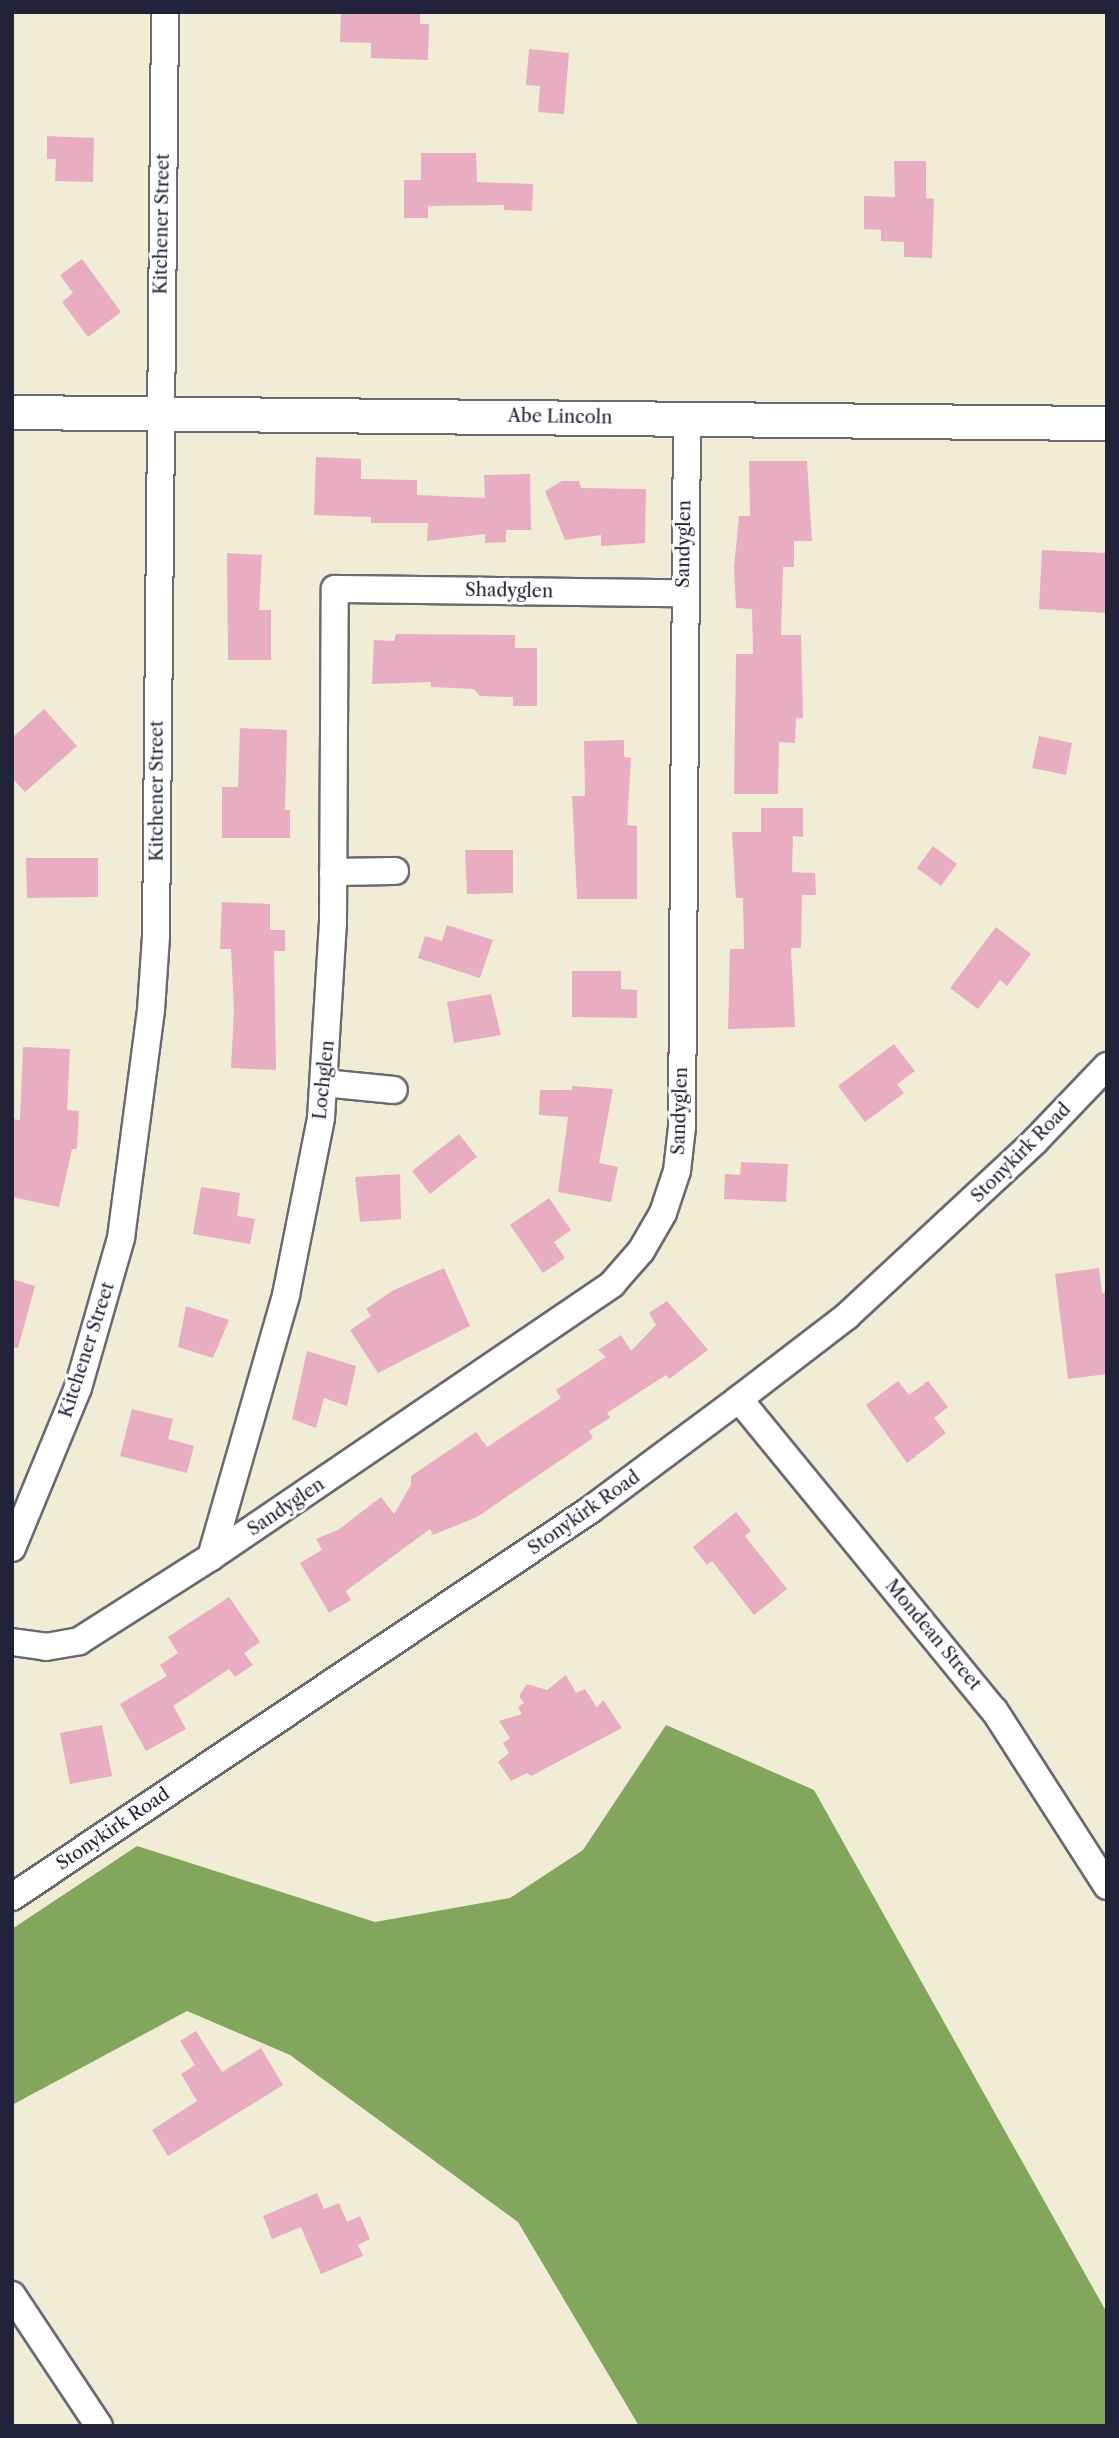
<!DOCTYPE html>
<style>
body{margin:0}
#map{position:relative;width:1119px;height:2438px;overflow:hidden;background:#f1ecd6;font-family:"Libre Caslon Text",serif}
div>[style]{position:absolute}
.forest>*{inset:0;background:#81a65c}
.building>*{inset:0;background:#e9adc1}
.roads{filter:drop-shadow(2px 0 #6a6971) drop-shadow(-2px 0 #6a6971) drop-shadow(0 2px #6a6971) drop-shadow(0 -2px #6a6971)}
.minor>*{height:26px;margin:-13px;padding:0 13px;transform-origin:13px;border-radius:13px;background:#fff}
.tertiary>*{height:33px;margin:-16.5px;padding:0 16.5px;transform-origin:16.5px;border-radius:16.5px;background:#fff}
span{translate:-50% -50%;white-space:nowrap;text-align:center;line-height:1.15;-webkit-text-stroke:6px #fff;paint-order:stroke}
.street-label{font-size:18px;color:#22223b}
.frame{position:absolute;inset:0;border:14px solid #22223b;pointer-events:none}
</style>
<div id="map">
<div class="forest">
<div style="clip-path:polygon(666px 1725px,814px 1790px,1107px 2313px,1107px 2426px,639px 2426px,518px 2222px,290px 2055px,187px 2011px,12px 2105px,12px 1929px,137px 1846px,375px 1922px,510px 1898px,583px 1850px)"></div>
</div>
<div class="building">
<div style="clip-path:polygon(341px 12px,420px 12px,420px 24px,429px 24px,428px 60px,371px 58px,371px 43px,340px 42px)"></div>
<div style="clip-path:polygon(529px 49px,569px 53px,564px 114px,538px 112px,540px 86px,526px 85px)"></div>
<div style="clip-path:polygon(47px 136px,94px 138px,93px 182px,55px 181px,56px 159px,47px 159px)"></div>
<div style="clip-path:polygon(421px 153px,476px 153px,477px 182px,533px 184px,532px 211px,504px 210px,504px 205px,428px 206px,428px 218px,404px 218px,404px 180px,421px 180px)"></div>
<div style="clip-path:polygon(894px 161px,926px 161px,926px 198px,934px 199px,932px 258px,904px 257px,904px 242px,881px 241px,881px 230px,864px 229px,864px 196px,895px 197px)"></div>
<div style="clip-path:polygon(82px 259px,121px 312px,88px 337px,62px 302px,73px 293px,60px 275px)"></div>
<div style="clip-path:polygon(316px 457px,361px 459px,361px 479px,417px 480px,417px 495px,485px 498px,484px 475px,530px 474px,531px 530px,506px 530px,506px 542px,485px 543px,485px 534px,427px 541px,428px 523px,371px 523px,371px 517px,314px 515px)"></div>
<div style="clip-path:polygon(749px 461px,807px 461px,812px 541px,794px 541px,794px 567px,783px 567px,781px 635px,801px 635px,803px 718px,796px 718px,795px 743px,779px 742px,778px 794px,734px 794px,736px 654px,753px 654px,752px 609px,736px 608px,734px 567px,739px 516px,750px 516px)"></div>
<div style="clip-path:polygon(562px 481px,579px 481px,581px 488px,646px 489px,645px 543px,601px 546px,601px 535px,565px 540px,545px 491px)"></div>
<div style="clip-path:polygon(1042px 550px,1107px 553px,1107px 613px,1039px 609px)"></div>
<div style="clip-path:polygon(227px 553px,262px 555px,259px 610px,271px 610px,271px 660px,228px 660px)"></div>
<div style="clip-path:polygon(396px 634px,515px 635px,515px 648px,537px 648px,537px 706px,513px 706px,513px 697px,480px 696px,474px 689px,431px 687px,431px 682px,372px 684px,374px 640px,394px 641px)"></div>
<div style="clip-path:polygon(44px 709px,77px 746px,25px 792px,12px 778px,12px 738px)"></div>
<div style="clip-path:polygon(240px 728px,287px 730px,285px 810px,290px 810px,290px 838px,222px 838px,222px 787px,238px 787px)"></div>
<div style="clip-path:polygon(1039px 736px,1072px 743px,1066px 775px,1032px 768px)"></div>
<div style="clip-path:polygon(624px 740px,624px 757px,631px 758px,627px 825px,637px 826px,637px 899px,577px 899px,572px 796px,585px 796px,584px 741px)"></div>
<div style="clip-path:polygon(761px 808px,803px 808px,803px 837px,793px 836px,792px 872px,815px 873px,816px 895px,802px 895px,801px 948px,791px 948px,795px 1027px,728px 1029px,730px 949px,744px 949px,743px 898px,736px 898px,732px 832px,761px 832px)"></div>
<div style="clip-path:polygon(933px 846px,957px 864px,941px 886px,917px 868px)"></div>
<div style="clip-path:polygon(465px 850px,513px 850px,513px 893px,467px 894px)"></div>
<div style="clip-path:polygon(26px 858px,98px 858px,98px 897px,27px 898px)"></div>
<div style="clip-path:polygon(222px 902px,270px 904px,270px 930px,285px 930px,285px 951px,274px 951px,276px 1070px,231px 1068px,234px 1009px,231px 949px,220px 949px)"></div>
<div style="clip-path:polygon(447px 925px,493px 940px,480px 978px,418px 958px,425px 936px,442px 941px)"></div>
<div style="clip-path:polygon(996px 927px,1031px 954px,1007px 986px,1000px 980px,978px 1009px,950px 988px)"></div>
<div style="clip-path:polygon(572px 971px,621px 971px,621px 989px,637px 990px,637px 1018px,572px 1017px)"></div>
<div style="clip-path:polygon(491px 994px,501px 1035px,454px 1043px,447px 1002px)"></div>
<div style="clip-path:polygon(894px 1044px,915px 1071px,897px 1084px,904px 1093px,865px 1122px,838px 1086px)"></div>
<div style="clip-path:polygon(23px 1047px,70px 1049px,67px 1110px,79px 1111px,77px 1149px,72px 1149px,59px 1207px,12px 1197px,12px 1119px,20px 1120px)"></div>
<div style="clip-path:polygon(572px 1086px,613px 1089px,599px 1163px,618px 1167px,611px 1202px,558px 1192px,568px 1117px,539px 1115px,540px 1090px,572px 1090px)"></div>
<div style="clip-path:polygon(459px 1134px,477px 1157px,430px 1194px,412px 1171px)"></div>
<div style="clip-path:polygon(741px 1162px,788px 1164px,786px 1202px,724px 1199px,725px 1174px,740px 1175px)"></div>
<div style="clip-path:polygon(400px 1174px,401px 1219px,360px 1222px,355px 1177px)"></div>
<div style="clip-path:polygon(201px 1187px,240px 1193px,237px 1216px,255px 1219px,250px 1244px,193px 1234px)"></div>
<div style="clip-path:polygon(549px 1198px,571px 1230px,554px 1242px,565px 1258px,543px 1273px,510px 1225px)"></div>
<div style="clip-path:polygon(444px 1268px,470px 1326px,378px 1373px,350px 1330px,371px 1316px,366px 1309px,392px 1291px)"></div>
<div style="clip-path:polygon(1099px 1268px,1102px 1293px,1107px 1292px,1107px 1374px,1068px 1379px,1055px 1274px)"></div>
<div style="clip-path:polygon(12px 1279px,35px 1286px,18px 1348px,12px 1347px)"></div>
<div style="clip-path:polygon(667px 1301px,708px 1350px,669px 1379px,666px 1375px,607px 1413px,610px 1418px,589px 1431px,593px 1438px,477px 1517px,433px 1535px,430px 1529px,346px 1591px,351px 1600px,329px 1613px,300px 1563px,322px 1550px,316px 1539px,338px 1530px,381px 1497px,394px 1514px,411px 1485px,411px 1476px,476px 1432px,487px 1447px,561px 1398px,556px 1390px,606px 1357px,598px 1350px,621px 1335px,631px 1351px,656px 1325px,649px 1313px)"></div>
<div style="clip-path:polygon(186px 1306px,229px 1320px,213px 1358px,178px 1347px)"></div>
<div style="clip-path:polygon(307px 1351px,356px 1366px,347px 1406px,324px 1398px,316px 1428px,292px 1419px)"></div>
<div style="clip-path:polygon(898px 1381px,909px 1395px,928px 1381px,948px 1407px,934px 1418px,946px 1433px,907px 1463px,866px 1405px)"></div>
<div style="clip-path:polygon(132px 1409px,173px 1419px,168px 1439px,194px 1446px,187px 1473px,120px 1456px)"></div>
<div style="clip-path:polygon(736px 1512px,751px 1531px,745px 1536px,787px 1589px,754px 1615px,712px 1561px,707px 1565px,693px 1547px)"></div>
<div style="clip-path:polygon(229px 1597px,260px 1642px,244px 1653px,253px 1665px,235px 1677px,229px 1669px,173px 1706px,186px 1729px,146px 1751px,120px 1704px,167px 1676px,160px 1665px,178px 1653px,168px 1637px)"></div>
<div style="clip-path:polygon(566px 1675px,576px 1693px,585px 1689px,597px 1708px,603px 1700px,622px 1728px,531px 1776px,527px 1773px,511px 1781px,498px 1762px,509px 1753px,503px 1743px,510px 1738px,499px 1721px,522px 1714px,518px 1707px,524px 1703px,519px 1696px,527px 1684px,547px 1690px)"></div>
<div style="clip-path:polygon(102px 1725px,112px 1776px,70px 1784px,60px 1733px)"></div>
<div style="clip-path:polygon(196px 2031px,222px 2072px,261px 2048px,283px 2085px,168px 2156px,152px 2130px,197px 2101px,181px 2074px,195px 2065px,180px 2041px)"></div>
<div style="clip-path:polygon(317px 2193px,324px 2209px,339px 2203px,347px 2222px,360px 2216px,370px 2239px,358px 2245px,363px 2256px,321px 2274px,301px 2227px,272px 2239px,263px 2216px)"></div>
</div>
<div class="roads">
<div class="minor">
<div style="left:333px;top:872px;width:62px;rotate:-0.9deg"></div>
<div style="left:324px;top:1083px;width:70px;rotate:5.7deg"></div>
<div style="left:739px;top:1399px;width:402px;rotate:50.7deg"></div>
<div style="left:994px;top:1710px;width:209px;rotate:57.3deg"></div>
<div style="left:12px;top:1548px;width:173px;rotate:-67.6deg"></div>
<div style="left:78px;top:1388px;width:156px;rotate:-74deg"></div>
<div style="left:121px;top:1238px;width:230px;rotate:-82.5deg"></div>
<div style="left:151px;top:1010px;width:74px;rotate:-86.1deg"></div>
<div style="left:156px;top:936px;width:924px;rotate:-89.44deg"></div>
<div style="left:211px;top:1557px;width:273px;rotate:-74deg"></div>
<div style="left:286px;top:1295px;width:180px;rotate:-78.8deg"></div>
<div style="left:321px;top:1118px;width:196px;rotate:-86.5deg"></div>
<div style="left:333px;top:922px;width:333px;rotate:-89.7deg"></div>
<div style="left:335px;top:589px;width:348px;rotate:0.7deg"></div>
<div style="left:12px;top:1642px;width:34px;rotate:8deg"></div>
<div style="left:46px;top:1647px;width:34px;rotate:-10deg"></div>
<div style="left:79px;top:1641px;width:156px;rotate:-32.5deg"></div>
<div style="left:211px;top:1557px;width:485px;rotate:-34.2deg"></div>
<div style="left:612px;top:1284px;width:44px;rotate:-48.7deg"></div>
<div style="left:641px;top:1251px;width:44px;rotate:-59.9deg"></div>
<div style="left:663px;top:1213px;width:44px;rotate:-71.6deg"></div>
<div style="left:677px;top:1171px;width:44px;rotate:-83.5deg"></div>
<div style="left:682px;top:1127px;width:709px;rotate:-89.6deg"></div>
<div style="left:12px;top:1897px;width:696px;rotate:-33.8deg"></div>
<div style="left:590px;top:1510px;width:186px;rotate:-36.7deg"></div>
<div style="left:739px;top:1399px;width:136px;rotate:-37.5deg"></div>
<div style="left:847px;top:1316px;width:257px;rotate:-42.9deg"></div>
<div style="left:1035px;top:1141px;width:104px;rotate:-46.2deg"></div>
<div style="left:12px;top:2295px;width:157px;rotate:56.4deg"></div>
</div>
<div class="tertiary">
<div style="left:12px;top:412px;width:1095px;rotate:0.58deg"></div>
</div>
</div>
<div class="street-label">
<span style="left:162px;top:224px;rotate:-89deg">Kitchener Street</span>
<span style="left:560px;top:417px;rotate:1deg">Abe Lincoln</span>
<span style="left:684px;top:544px;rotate:-89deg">Sandyglen</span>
<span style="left:509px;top:591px;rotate:1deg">Shadyglen</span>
<span style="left:157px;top:791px;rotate:-90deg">Kitchener Street</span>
<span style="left:324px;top:1080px;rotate:-84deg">Lochglen</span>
<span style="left:680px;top:1111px;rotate:-88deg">Sandyglen</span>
<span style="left:1021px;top:1153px;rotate:-45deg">Stonykirk Road</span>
<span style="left:87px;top:1350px;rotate:-72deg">Kitchener Street</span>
<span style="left:286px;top:1507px;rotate:-34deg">Sandyglen</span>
<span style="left:584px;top:1513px;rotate:-35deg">Stonykirk Road</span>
<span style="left:933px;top:1635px;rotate:50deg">Mondean Street</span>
<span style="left:113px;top:1829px;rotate:-34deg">Stonykirk Road</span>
</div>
<div class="frame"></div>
</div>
